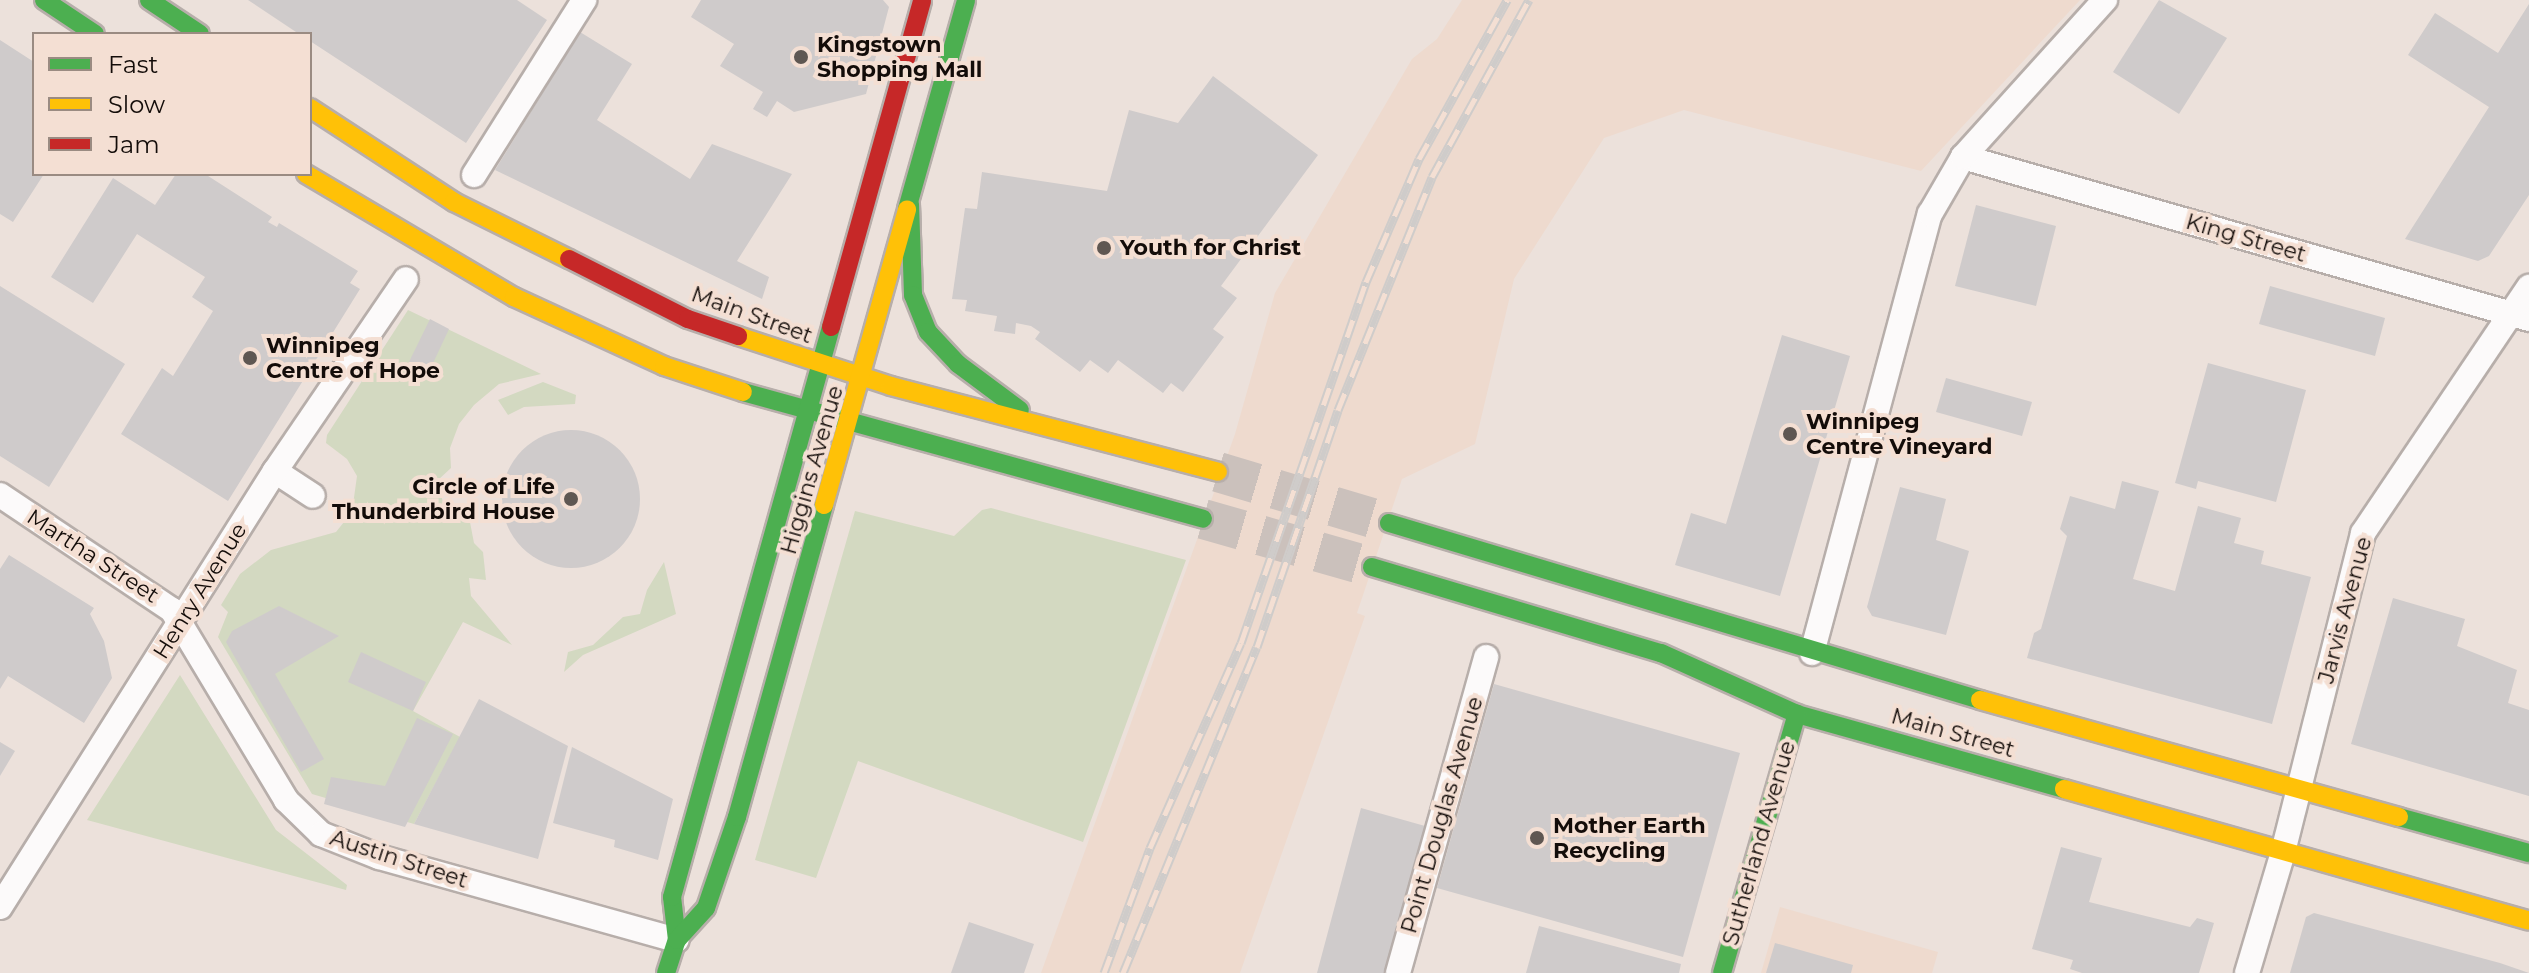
<!DOCTYPE html>
<style>
body{margin:0}
#map{position:relative;width:2529px;height:973px;overflow:hidden;background:#ece1db;font-family:Montserrat,sans-serif}
div>[style]{position:absolute}
.built>*{inset:0;background:#eedace}
.green>*{inset:0;background:#d3d9c1}
.building>*{inset:0;background:#cfcbcb}
.round{border-radius:50%}
.primary-tunnel>*{height:40px;margin-top:-20px;transform-origin:0;background:repeating-linear-gradient(90deg,#cbc1bc 0 40px,transparent 0 60px)}
.roads{filter:drop-shadow(2px 0 #b7aeaa) drop-shadow(-2px 0 #b7aeaa) drop-shadow(0 2px #b7aeaa) drop-shadow(0 -2px #b7aeaa)}
.street>*{height:24px;margin:-12px;padding:0 12px;transform-origin:12px;border-radius:12px;background:#fcfafa}
.fast>*{height:18px;margin:-9px;padding:0 9px;transform-origin:9px;border-radius:9px;background:#4caf50}
.slow>*{height:18px;margin:-9px;padding:0 9px;transform-origin:9px;border-radius:9px;background:#ffc107}
.jam>*{height:18px;margin:-9px;padding:0 9px;transform-origin:9px;border-radius:9px;background:#c62828}
.rail>*{height:9px;margin-top:-4.5px;transform-origin:0;background:repeating-linear-gradient(90deg,#f4dfd3 0 18px,#cfccca 0 36px);box-sizing:border-box;border-block:2px solid #cfccca}
.dots>*{width:22px;height:22px;translate:-50% -50%;box-sizing:border-box;border:4px solid #f4dfd3;border-radius:50%}
span{translate:-50% -50%;white-space:nowrap;text-align:center;line-height:1.15;-webkit-text-stroke:8px #f4dfd3;paint-order:stroke}
.poi-label{font-size:22px;color:#130c09;font-weight:700}
.left{translate:0 -50%;text-align:left}
.right{translate:-100% -50%;text-align:right}
.street-label{font-size:22px;color:#130c09}
.legend{position:absolute;left:32px;top:32px;width:280px;height:144px;box-sizing:border-box;background:#f4dfd3;border:2px solid #9a8b82;margin:0;padding:10px 14px;list-style:none;font-size:24px;color:#130c09}
.legend li{display:flex;align-items:center;gap:16px;height:40px}
.legend b{width:40px;border:2px solid #9a8b82}
</style>
<div id="map">
<div class="built">
<div style="clip-path:polygon(1462px 0,2080px 0,1921px 171px,1684px 110px,1604px 138px,1514px 279px,1475px 444px,1402px 479px,1357px 613px,1365px 616px,1240px 973px,1041px 973px,1235px 434px,1275px 293px,1412px 59px,1437px 39px)"></div>
<div style="clip-path:polygon(1780px 907px,1938px 952px,1932px 973px,1761px 973px)"></div>
</div>
<div class="green">
<div style="clip-path:polygon(408px 310px,541px 374px,499px 384px,474px 405px,459px 424px,450px 448px,451px 468px,438px 480px,443px 503px,453px 516px,469px 517px,474px 543px,483px 552px,486px 580px,469px 578px,471px 596px,512px 645px,463px 622px,413px 711px,460px 737px,414px 824px,312px 794px,218px 637px,228px 612px,221px 605px,240px 574px,271px 550px,336px 532px,352px 512px,357px 476px,347px 459px,326px 443px,327px 435px)"></div>
<div style="clip-path:polygon(543px 382px,576px 395px,575px 404px,524px 407px,508px 415px,498px 400px)"></div>
<div style="clip-path:polygon(991px 508px,1186px 560px,1083px 842px,858px 761px,816px 878px,755px 860px,855px 511px,954px 536px,982px 510px)"></div>
<div style="clip-path:polygon(664px 562px,676px 614px,583px 655px,564px 672px,568px 652px,593px 645px,623px 617px,640px 614px,647px 590px)"></div>
<div style="clip-path:polygon(180px 675px,276px 830px,347px 885px,346px 890px,87px 820px)"></div>
</div>
<div class="building">
<div style="clip-path:polygon(248px 0,517px 0,547px 20px,466px 143px,310px 41px,310px 34px,299px 34px)"></div>
<div style="clip-path:polygon(701px 0,883px 0,889px 7px,866px 94px,794px 112px,777px 101px,767px 117px,753px 109px,763px 92px,720px 66px,734px 44px,691px 17px)"></div>
<div style="clip-path:polygon(2159px 0,2227px 38px,2179px 114px,2113px 72px)"></div>
<div style="clip-path:polygon(2529px 4px,2529px 195px,2489px 256px,2478px 261px,2405px 239px,2489px 107px,2408px 55px,2435px 13px,2498px 53px)"></div>
<div style="clip-path:polygon(580px 32px,632px 64px,597px 120px,690px 179px,712px 144px,792px 174px,737px 261px,769px 277px,762px 299px,495px 170px)"></div>
<div style="clip-path:polygon(0 40px,34px 62px,34px 174px,44px 174px,13px 222px,0 214px)"></div>
<div style="clip-path:polygon(1213px 76px,1318px 155px,1221px 286px,1237px 298px,1213px 329px,1224px 337px,1183px 392px,1171px 383px,1163px 393px,1118px 360px,1108px 373px,1090px 360px,1080px 372px,1035px 339px,1040px 332px,1031px 326px,1016px 323px,1015px 334px,994px 331px,997px 316px,965px 311px,967px 300px,952px 299px,965px 208px,977px 209px,982px 172px,1107px 191px,1129px 110px,1178px 123px)"></div>
<div style="clip-path:polygon(176px 174px,205px 174px,272px 217px,268px 222px,277px 227px,279px 223px,358px 271px,350px 283px,360px 289px,228px 501px,121px 434px,162px 368px,173px 376px,213px 311px,192px 297px,205px 277px,137px 234px,93px 303px,51px 277px,113px 178px,155px 205px)"></div>
<div style="clip-path:polygon(1976px 205px,2056px 226px,2036px 306px,1955px 286px)"></div>
<div style="clip-path:polygon(0 286px,125px 364px,49px 487px,0 456px)"></div>
<div style="clip-path:polygon(2270px 286px,2385px 318px,2375px 356px,2259px 324px)"></div>
<div style="clip-path:polygon(430px 319px,449px 329px,427px 376px,407px 366px)"></div>
<div style="clip-path:polygon(1782px 335px,1850px 356px,1780px 596px,1675px 565px,1691px 513px,1726px 524px)"></div>
<div style="clip-path:polygon(2208px 363px,2306px 390px,2276px 502px,2198px 481px,2196px 489px,2175px 483px)"></div>
<div style="clip-path:polygon(1946px 378px,2032px 402px,2022px 436px,1936px 412px)"></div>
<div class="round" style="left:502px;top:430px;width:138px;height:138px"></div>
<div style="clip-path:polygon(2122px 481px,2159px 491px,2133px 579px,2175px 591px,2198px 506px,2241px 518px,2234px 543px,2264px 551px,2261px 564px,2311px 577px,2272px 724px,2027px 658px,2034px 633px,2041px 629px,2067px 536px,2060px 529px,2070px 496px,2115px 509px)"></div>
<div style="clip-path:polygon(1900px 487px,1946px 499px,1936px 540px,1969px 551px,1946px 635px,1872px 616px,1867px 607px)"></div>
<div style="clip-path:polygon(9px 555px,94px 608px,90px 614px,104px 641px,112px 678px,84px 723px,8px 676px,0 689px,0 569px)"></div>
<div style="clip-path:polygon(2393px 598px,2465px 619px,2457px 646px,2517px 670px,2508px 703px,2529px 710px,2529px 796px,2351px 744px)"></div>
<div style="clip-path:polygon(279px 606px,339px 636px,275px 674px,324px 759px,301px 772px,226px 642px,232px 631px)"></div>
<div style="clip-path:polygon(361px 652px,426px 682px,413px 711px,348px 682px)"></div>
<div style="clip-path:polygon(1494px 684px,1740px 753px,1683px 957px,1437px 888px)"></div>
<div style="clip-path:polygon(479px 699px,568px 746px,538px 859px,414px 824px)"></div>
<div style="clip-path:polygon(417px 718px,453px 734px,405px 827px,324px 804px,331px 777px,385px 786px)"></div>
<div style="clip-path:polygon(0 742px,15px 751px,0 776px)"></div>
<div style="clip-path:polygon(572px 747px,673px 799px,658px 860px,614px 847px,615px 840px,553px 823px)"></div>
<div style="clip-path:polygon(1361px 808px,1425px 826px,1384px 973px,1317px 973px)"></div>
<div style="clip-path:polygon(2061px 847px,2102px 858px,2089px 902px,2190px 927px,2197px 918px,2214px 923px,2199px 973px,2082px 973px,2070px 969px,2073px 960px,2032px 949px)"></div>
<div style="clip-path:polygon(2314px 913px,2500px 963px,2529px 973px,2290px 973px,2306px 917px)"></div>
<div style="clip-path:polygon(969px 922px,1034px 944px,1024px 973px,951px 973px)"></div>
<div style="clip-path:polygon(1539px 926px,1681px 964px,1679px 973px,1526px 973px)"></div>
<div style="clip-path:polygon(1775px 943px,1853px 965px,1851px 973px,1766px 973px)"></div>
</div>
<div class="primary-tunnel">
<div style="left:1218px;top:472px;width:178px;rotate:16.6deg"></div>
<div style="left:1203px;top:519px;width:176px;rotate:15.9deg"></div>
</div>
<div class="roads">
<div class="street">
<div style="left:1963px;top:157px;width:589px;rotate:15.97deg"></div>
<div style="left:474px;top:175px;width:207px;rotate:-57.8deg"></div>
<div style="left:275px;top:471px;width:45px;rotate:33.3deg"></div>
<div style="left:0;top:495px;width:207px;rotate:33.8deg"></div>
<div style="left:172px;top:610px;width:222px;rotate:59deg"></div>
<div style="left:286px;top:800px;width:49px;rotate:44.2deg"></div>
<div style="left:321px;top:834px;width:62px;rotate:21.6deg"></div>
<div style="left:379px;top:857px;width:309px;rotate:15.6deg"></div>
<div style="left:1812px;top:653px;width:455px;rotate:-75deg"></div>
<div style="left:1930px;top:214px;width:66px;rotate:-59.9deg"></div>
<div style="left:1963px;top:157px;width:212px;rotate:-47.9deg"></div>
<div style="left:0;top:907px;width:515px;rotate:-57.76deg"></div>
<div style="left:275px;top:471px;width:232px;rotate:-55.7deg"></div>
<div style="left:1398px;top:973px;width:328px;rotate:-74.4deg"></div>
<div style="left:2247px;top:973px;width:126px;rotate:-73.4deg"></div>
<div style="left:2283px;top:852px;width:329px;rotate:-75.9deg"></div>
<div style="left:2363px;top:533px;width:297px;rotate:-56deg"></div>
</div>
<div class="fast">
<div style="left:44px;top:0;width:61px;rotate:33.7deg"></div>
<div style="left:149px;top:0;width:61px;rotate:33.7deg"></div>
<div style="left:910px;top:204px;width:91px;rotate:88.1deg"></div>
<div style="left:913px;top:295px;width:40px;rotate:68deg"></div>
<div style="left:928px;top:332px;width:44px;rotate:46.8deg"></div>
<div style="left:958px;top:364px;width:77px;rotate:36.6deg"></div>
<div style="left:907px;top:209px;width:217px;rotate:-74.2deg"></div>
<div style="left:743px;top:392px;width:477px;rotate:15.4deg"></div>
<div style="left:1389px;top:523px;width:617px;rotate:16.67deg"></div>
<div style="left:1372px;top:567px;width:302px;rotate:16.6deg"></div>
<div style="left:1661px;top:653px;width:149px;rotate:24.2deg"></div>
<div style="left:1797px;top:714px;width:277px;rotate:15.7deg"></div>
<div style="left:2399px;top:817px;width:135px;rotate:15.5deg"></div>
<div style="left:677px;top:940px;width:43px;rotate:-96.6deg"></div>
<div style="left:672px;top:897px;width:592px;rotate:-74.41deg"></div>
<div style="left:666px;top:973px;width:35px;rotate:-72deg"></div>
<div style="left:677px;top:940px;width:43px;rotate:-47.8deg"></div>
<div style="left:706px;top:908px;width:96px;rotate:-71.2deg"></div>
<div style="left:737px;top:817px;width:324px;rotate:-74.4deg"></div>
<div style="left:1722px;top:973px;width:270px;rotate:-73.9deg"></div>
</div>
<div class="slow">
<div style="left:310px;top:108px;width:172px;rotate:33.1deg"></div>
<div style="left:454px;top:202px;width:128px;rotate:26.4deg"></div>
<div style="left:306px;top:174px;width:242px;rotate:30.6deg"></div>
<div style="left:514px;top:297px;width:165px;rotate:24.7deg"></div>
<div style="left:664px;top:366px;width:83px;rotate:18.2deg"></div>
<div style="left:738px;top:336px;width:161px;rotate:18.1deg"></div>
<div style="left:891px;top:386px;width:338px;rotate:14.7deg"></div>
<div style="left:824px;top:505px;width:307px;rotate:-74.3deg"></div>
<div style="left:1980px;top:700px;width:435px;rotate:15.6deg"></div>
<div style="left:2064px;top:789px;width:483px;rotate:15.8deg"></div>
</div>
<div class="jam">
<div style="left:569px;top:259px;width:133px;rotate:26.8deg"></div>
<div style="left:688px;top:319px;width:53px;rotate:18.8deg"></div>
<div style="left:831px;top:327px;width:339px;rotate:-74.4deg"></div>
</div>
</div>
<div class="rail">
<div style="left:1104px;top:973px;width:133px;rotate:-69.8deg"></div>
<div style="left:1150px;top:848px;width:224px;rotate:-66.1deg"></div>
<div style="left:1241px;top:643px;width:382px;rotate:-70.9deg"></div>
<div style="left:1366px;top:282px;width:134px;rotate:-66.7deg"></div>
<div style="left:1419px;top:159px;width:182px;rotate:-61deg"></div>
<div style="left:1123px;top:973px;width:352px;rotate:-67.7deg"></div>
<div style="left:1257px;top:647px;width:250px;rotate:-71.1deg"></div>
<div style="left:1338px;top:410px;width:251px;rotate:-68deg"></div>
<div style="left:1432px;top:177px;width:202px;rotate:-61.3deg"></div>
</div>
<div class="dots">
<div style="left:801px;top:57px;background:#5f5752"></div>
<div style="left:1104px;top:248px;background:#5f5752"></div>
<div style="left:250px;top:358px;background:#5f5752"></div>
<div style="left:1790px;top:434px;background:#5f5752"></div>
<div style="left:571px;top:499px;background:#5f5752"></div>
<div style="left:1537px;top:838px;background:#5f5752"></div>
</div>
<div class="poi-label">
<span class="left" style="left:817px;top:57px">Kingstown<br>Shopping Mall</span>
<span class="left" style="left:1120px;top:248px">Youth for Christ</span>
<span class="left" style="left:266px;top:358px">Winnipeg<br>Centre of Hope</span>
<span class="left" style="left:1806px;top:434px">Winnipeg<br>Centre Vineyard</span>
<span class="right" style="left:555px;top:499px">Circle of Life<br>Thunderbird House</span>
<span class="left" style="left:1553px;top:838px">Mother Earth<br>Recycling</span>
</div>
<div class="street-label">
<span style="left:2246px;top:238px;rotate:16deg">King Street</span>
<span style="left:752px;top:315px;rotate:20deg">Main Street</span>
<span style="left:812px;top:470px;rotate:-74deg">Higgins Avenue</span>
<span style="left:93px;top:556px;rotate:33deg">Martha Street</span>
<span style="left:200px;top:591px;rotate:-58deg">Henry Avenue</span>
<span style="left:2345px;top:610px;rotate:-75deg">Jarvis Avenue</span>
<span style="left:1953px;top:733px;rotate:16deg">Main Street</span>
<span style="left:1442px;top:815px;rotate:-74deg">Point Douglas Avenue</span>
<span style="left:1759px;top:843px;rotate:-74deg">Sutherland Avenue</span>
<span style="left:399px;top:859px;rotate:18deg">Austin Street</span>
</div>
<ul class="legend">
<li><b style="height:10px;background:#4caf50"></b>Fast</li>
<li><b style="height:10px;background:#ffc107"></b>Slow</li>
<li><b style="height:10px;background:#c62828"></b>Jam</li>
</ul>
</div>
